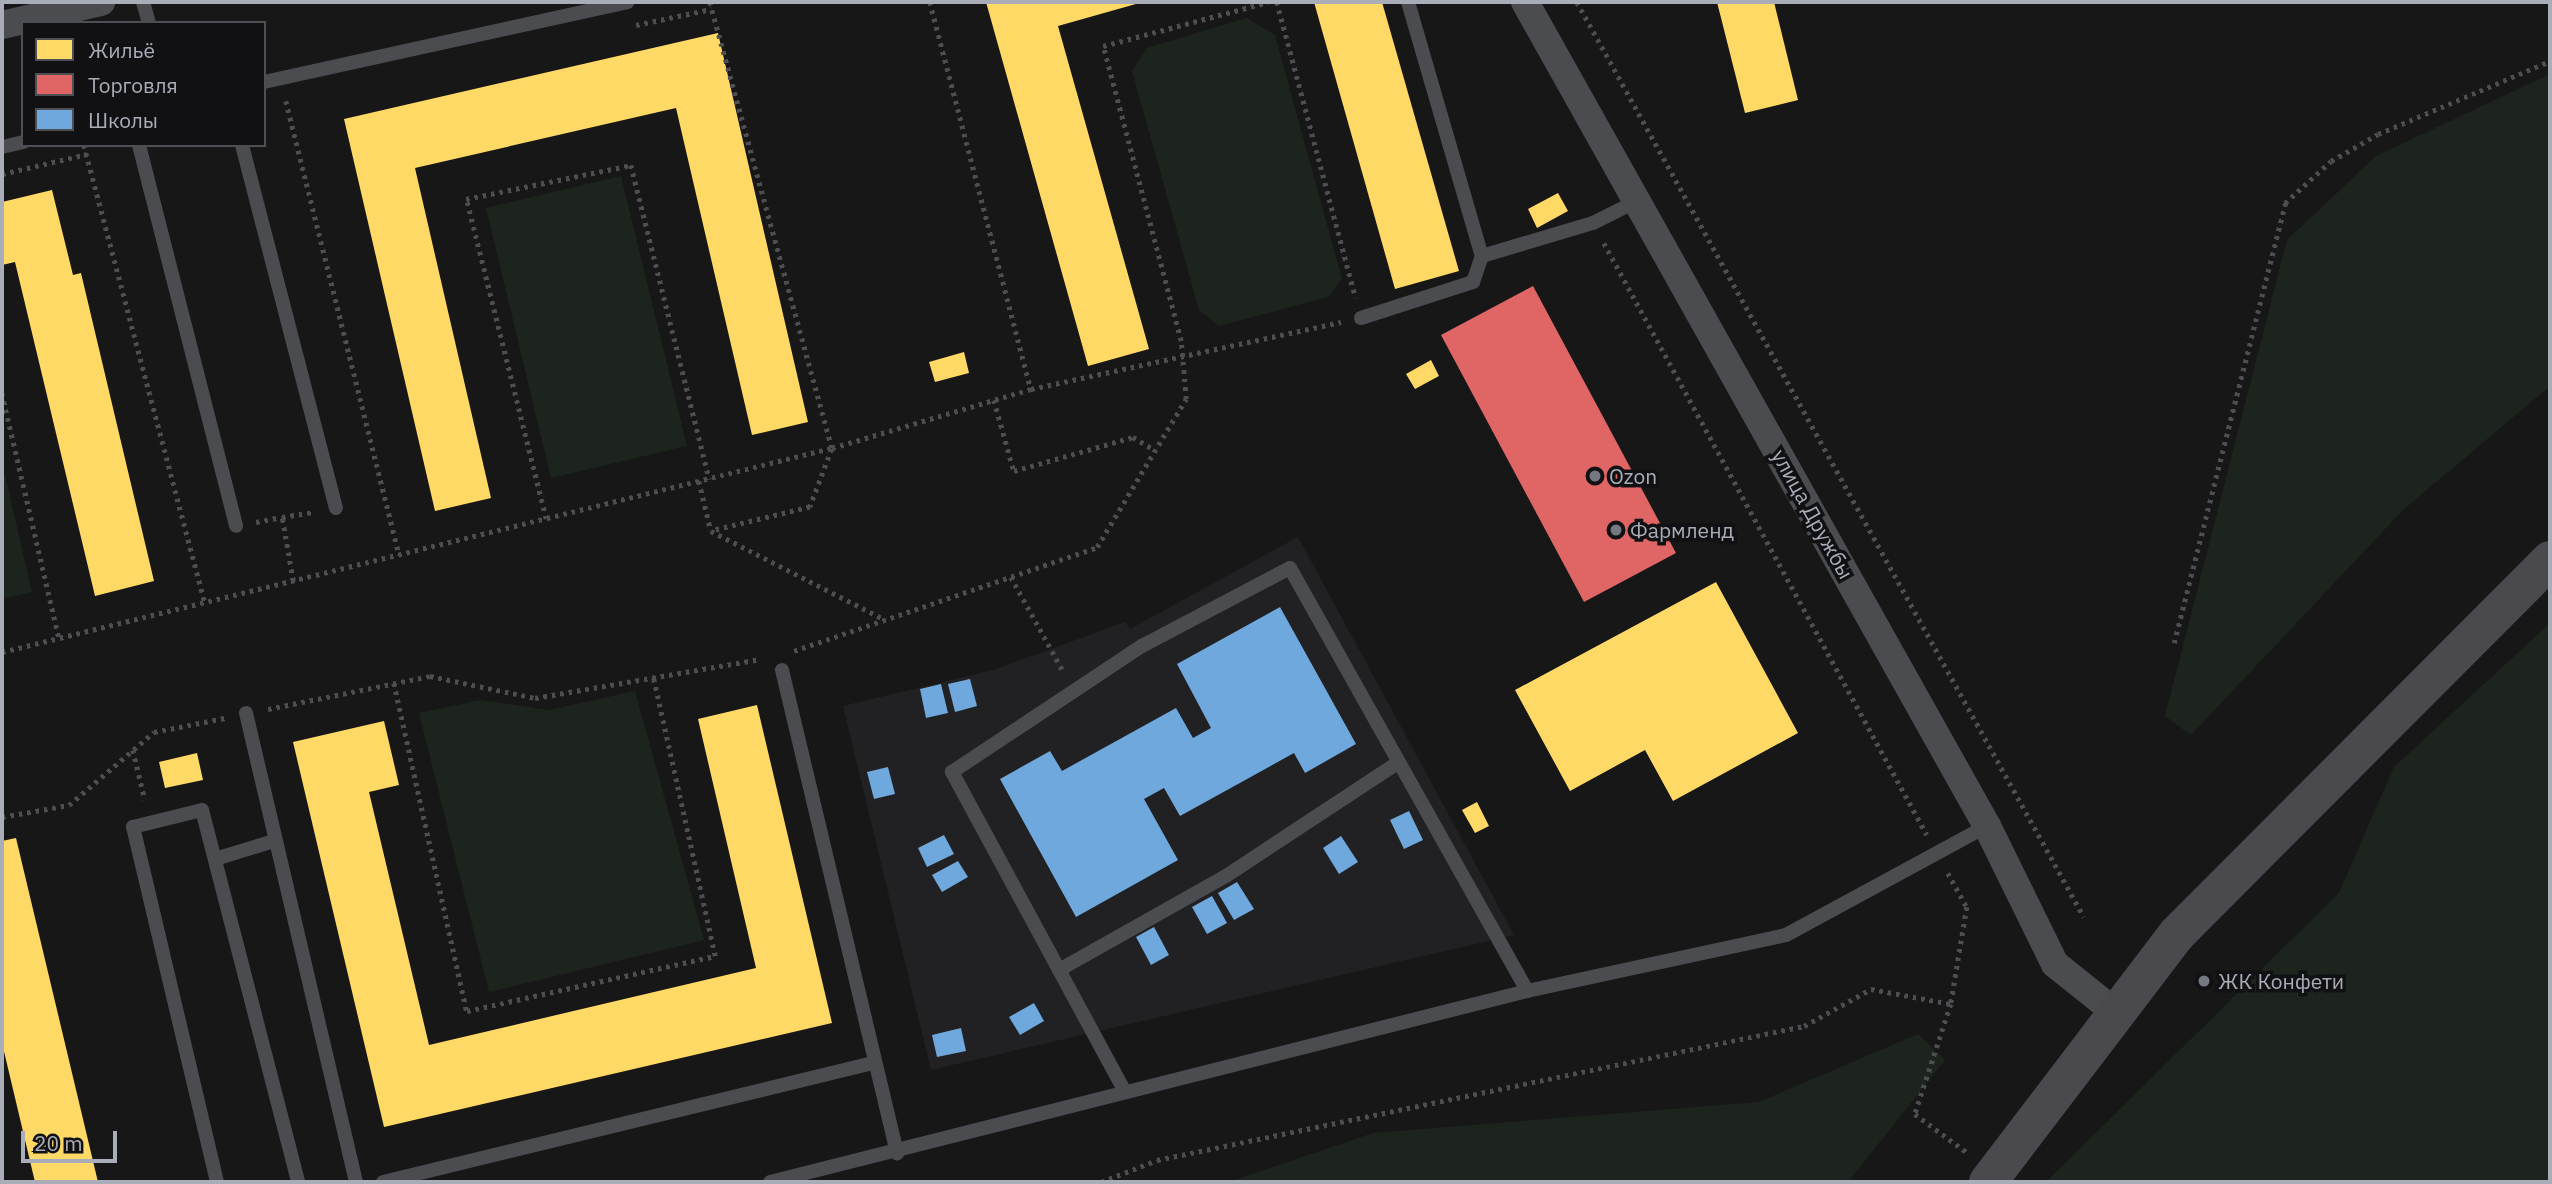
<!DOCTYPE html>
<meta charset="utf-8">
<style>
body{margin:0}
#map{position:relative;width:2552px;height:1184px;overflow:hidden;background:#171717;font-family:"IBM Plex Sans",sans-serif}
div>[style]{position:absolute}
.built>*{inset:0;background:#212123}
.green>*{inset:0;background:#1d241e}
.homes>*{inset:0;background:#ffd966}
.shops>*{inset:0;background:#e06666}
.schools>*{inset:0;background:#6fa8dc}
.path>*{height:4.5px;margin-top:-2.25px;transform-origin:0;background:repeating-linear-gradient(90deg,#4d4e52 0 3.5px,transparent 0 8.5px)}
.lane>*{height:14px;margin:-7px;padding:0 7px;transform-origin:7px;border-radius:7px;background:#4b4c50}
.street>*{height:28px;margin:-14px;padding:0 14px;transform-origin:14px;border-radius:14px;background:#4b4c50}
.secondary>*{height:38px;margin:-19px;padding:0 19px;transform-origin:19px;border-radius:19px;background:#4a4a4e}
.dots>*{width:19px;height:19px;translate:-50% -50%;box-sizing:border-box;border:4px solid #111113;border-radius:50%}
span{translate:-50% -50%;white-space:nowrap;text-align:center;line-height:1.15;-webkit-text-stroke:7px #111113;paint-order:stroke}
.poi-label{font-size:21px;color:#a8adb8}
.left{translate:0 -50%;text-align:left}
.street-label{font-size:21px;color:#a8adb8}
.frame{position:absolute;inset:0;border:4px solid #a8adb8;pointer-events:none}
.legend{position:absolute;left:21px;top:21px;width:245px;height:126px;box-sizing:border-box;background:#111113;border:2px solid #4d4f55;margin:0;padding:9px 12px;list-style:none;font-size:21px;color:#a8adb8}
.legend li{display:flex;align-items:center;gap:14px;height:35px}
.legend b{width:35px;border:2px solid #4d4f55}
.scale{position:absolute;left:21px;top:1131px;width:96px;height:32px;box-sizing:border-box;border:4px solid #a8adb8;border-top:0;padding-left:9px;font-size:21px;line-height:24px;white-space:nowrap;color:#a8adb8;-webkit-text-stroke:5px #111113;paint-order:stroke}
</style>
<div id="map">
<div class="built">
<div style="clip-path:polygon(1298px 537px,1514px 935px,931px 1070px,843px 706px,993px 670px,1125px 622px,1130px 629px)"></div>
</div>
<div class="green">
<div style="clip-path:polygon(1247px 18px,1275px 35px,1342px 279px,1328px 297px,1219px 326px,1199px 310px,1132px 71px,1147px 48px)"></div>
<div style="clip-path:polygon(2550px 74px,2550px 386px,2403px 510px,2191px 735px,2165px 716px,2287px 240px,2376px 156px)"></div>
<div style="clip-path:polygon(621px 176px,687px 446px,551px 478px,486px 208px)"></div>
<div style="clip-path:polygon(2px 462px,32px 592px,2px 599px)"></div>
<div style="clip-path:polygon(2550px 623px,2550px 1182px,2046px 1182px,2339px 893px,2394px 767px)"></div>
<div style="clip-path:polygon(635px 691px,704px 940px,489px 992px,419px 713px,481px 700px,549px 710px)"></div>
<div style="clip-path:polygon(1918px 1034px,1945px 1060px,1848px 1182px,1229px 1182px,1373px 1133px,1759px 1102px)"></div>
</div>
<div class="homes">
<div style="clip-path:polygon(986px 2px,1143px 2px,1058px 26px,1149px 349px,1088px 366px)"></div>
<div style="clip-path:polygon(1314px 2px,1382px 2px,1459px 271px,1395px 289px)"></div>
<div style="clip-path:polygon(1717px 2px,1774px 2px,1798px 100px,1745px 113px)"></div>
<div style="clip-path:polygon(718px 33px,808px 422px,752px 435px,676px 108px,415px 168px,491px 498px,435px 511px,344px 119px)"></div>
<div style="clip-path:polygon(52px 190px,73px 275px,81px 273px,154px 581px,95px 596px,15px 262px,2px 265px,2px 202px)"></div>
<div style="clip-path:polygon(1558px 193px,1568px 211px,1537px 228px,1528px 209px)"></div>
<div style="clip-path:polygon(964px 352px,969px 373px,935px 382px,929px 362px)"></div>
<div style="clip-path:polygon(1431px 360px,1439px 376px,1415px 389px,1406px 374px)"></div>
<div style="clip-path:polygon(1716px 582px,1798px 733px,1673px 801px,1645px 750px,1570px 791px,1515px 690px)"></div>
<div style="clip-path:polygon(757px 705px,832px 1023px,384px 1127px,293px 742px,384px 721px,399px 785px,369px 792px,429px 1045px,756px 968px,698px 719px)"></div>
<div style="clip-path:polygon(197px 753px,203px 780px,165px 788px,159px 762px)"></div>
<div style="clip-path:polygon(1477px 802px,1489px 826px,1475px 833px,1462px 810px)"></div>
<div style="clip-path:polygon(16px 838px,98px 1182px,35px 1182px,2px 1043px,2px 841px)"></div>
</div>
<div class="shops">
<div style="clip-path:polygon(1533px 286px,1676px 553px,1584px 602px,1441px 335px)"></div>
</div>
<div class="schools">
<div style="clip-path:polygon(1280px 607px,1356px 744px,1305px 773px,1294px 753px,1180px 816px,1164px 788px,1144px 799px,1178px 860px,1076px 917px,1000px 779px,1050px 751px,1062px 771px,1176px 708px,1193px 738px,1211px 728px,1177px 664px)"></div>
<div style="clip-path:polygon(970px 679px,977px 706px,955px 712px,948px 684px)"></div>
<div style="clip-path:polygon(941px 684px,948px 713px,926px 718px,920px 689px)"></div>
<div style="clip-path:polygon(888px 767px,895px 794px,874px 799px,867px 772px)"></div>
<div style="clip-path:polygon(1409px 811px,1423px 840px,1404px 849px,1390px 820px)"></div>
<div style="clip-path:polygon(944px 835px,954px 854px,927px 867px,918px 848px)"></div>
<div style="clip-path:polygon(1341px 836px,1358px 862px,1339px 874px,1323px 848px)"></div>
<div style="clip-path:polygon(958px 861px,968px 877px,942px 892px,932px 875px)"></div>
<div style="clip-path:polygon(1237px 882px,1254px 909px,1234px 920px,1218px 893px)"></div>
<div style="clip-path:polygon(1212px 896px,1227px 923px,1207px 934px,1192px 907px)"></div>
<div style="clip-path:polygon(1154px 927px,1169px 955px,1151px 965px,1136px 937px)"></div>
<div style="clip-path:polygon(1034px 1003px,1044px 1021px,1020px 1035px,1009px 1017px)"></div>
<div style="clip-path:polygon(961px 1028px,966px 1051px,937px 1057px,932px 1035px)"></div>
</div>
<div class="path">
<div style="left:710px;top:2px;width:462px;rotate:74.7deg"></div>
<div style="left:832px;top:448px;width:208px;rotate:-16.5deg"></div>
<div style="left:930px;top:2px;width:400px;rotate:75.4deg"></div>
<div style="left:1031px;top:389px;width:317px;rotate:-12.2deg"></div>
<div style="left:1277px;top:2px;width:306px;rotate:75.1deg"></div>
<div style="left:1577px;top:2px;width:1046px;rotate:61.01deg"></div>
<div style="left:636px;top:25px;width:77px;rotate:-12deg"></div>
<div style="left:286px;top:101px;width:468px;rotate:76deg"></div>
<div style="left:84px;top:145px;width:474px;rotate:75.2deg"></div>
<div style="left:2px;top:174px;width:87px;rotate:-13.2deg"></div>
<div style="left:1604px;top:243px;width:674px;rotate:61.38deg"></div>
<div style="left:2px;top:393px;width:252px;rotate:76.9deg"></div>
<div style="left:994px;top:400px;width:74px;rotate:74.3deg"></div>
<div style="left:1014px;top:471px;width:124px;rotate:-15.9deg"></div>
<div style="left:1133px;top:437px;width:26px;rotate:31deg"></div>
<div style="left:832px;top:449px;width:62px;rotate:110.8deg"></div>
<div style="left:810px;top:507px;width:102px;rotate:166.4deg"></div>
<div style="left:711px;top:531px;width:196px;rotate:27deg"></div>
<div style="left:699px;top:481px;width:51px;rotate:76.5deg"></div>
<div style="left:546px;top:519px;width:330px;rotate:-104deg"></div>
<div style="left:466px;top:199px;width:168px;rotate:-11.6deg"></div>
<div style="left:631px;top:165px;width:324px;rotate:76deg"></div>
<div style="left:256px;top:522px;width:26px;rotate:-11deg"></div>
<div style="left:1011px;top:577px;width:107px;rotate:61deg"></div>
<div style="left:293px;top:581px;width:65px;rotate:-99.8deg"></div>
<div style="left:282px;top:517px;width:32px;rotate:-9deg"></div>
<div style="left:2174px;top:643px;width:454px;rotate:-75.8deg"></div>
<div style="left:2285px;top:203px;width:62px;rotate:-42.4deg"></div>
<div style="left:2331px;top:161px;width:54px;rotate:-29.9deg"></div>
<div style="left:2378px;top:134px;width:187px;rotate:-23deg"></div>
<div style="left:794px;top:651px;width:320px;rotate:-18.9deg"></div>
<div style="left:1097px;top:547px;width:173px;rotate:-59deg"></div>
<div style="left:1186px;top:399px;width:58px;rotate:-94.9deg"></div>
<div style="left:1181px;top:341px;width:305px;rotate:-104.8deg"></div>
<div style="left:1103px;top:46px;width:171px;rotate:-14.9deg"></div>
<div style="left:2px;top:652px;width:855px;rotate:-13.81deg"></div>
<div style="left:394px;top:683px;width:336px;rotate:77.5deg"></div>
<div style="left:467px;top:1011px;width:254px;rotate:-12.5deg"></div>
<div style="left:715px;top:956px;width:286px;rotate:-102.5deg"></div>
<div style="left:268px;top:709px;width:165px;rotate:-11.5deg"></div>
<div style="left:430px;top:676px;width:107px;rotate:11.8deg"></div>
<div style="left:535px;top:698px;width:229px;rotate:-9.8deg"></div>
<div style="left:133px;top:750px;width:51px;rotate:76.5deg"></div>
<div style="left:2px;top:817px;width:68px;rotate:-10.2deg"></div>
<div style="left:69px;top:805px;width:112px;rotate:-40.7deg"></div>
<div style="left:154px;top:732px;width:72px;rotate:-11.2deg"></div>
<div style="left:1948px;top:873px;width:39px;rotate:61deg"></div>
<div style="left:1967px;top:907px;width:98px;rotate:99.4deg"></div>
<div style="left:1951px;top:1004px;width:116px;rotate:108.1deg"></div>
<div style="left:1915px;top:1114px;width:67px;rotate:36.5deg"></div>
<div style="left:1101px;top:1182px;width:60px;rotate:-21.4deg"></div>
<div style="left:1157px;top:1160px;width:661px;rotate:-11.7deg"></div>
<div style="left:1804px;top:1026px;width:77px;rotate:-28.9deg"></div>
<div style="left:1871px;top:989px;width:81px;rotate:10.6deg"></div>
</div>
<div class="lane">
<div style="left:143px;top:2px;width:22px;rotate:74deg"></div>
<div style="left:1408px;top:2px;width:265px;rotate:73.8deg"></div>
<div style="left:264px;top:82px;width:372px;rotate:-12.4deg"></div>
<div style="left:139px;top:145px;width:393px;rotate:75.7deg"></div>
<div style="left:242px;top:145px;width:375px;rotate:75.5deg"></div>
<div style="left:2px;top:147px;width:22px;rotate:-13deg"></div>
<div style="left:1361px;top:318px;width:118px;rotate:-17.8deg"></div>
<div style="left:1473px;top:282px;width:28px;rotate:-71deg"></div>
<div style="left:1482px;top:256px;width:116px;rotate:-16.6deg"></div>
<div style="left:1593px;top:223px;width:49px;rotate:-26.6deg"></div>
<div style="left:782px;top:670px;width:497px;rotate:76.6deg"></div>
<div style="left:246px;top:713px;width:482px;rotate:76.8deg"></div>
<div style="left:215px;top:859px;width:62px;rotate:-17deg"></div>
<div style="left:1059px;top:970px;width:192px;rotate:-29.4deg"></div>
<div style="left:1226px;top:876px;width:207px;rotate:-33.4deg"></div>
<div style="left:1124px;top:1090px;width:362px;rotate:-118.4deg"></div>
<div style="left:952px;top:772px;width:228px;rotate:-33.6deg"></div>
<div style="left:1142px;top:646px;width:167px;rotate:-27.8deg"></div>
<div style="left:1290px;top:568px;width:485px;rotate:60.7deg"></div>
<div style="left:217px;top:1182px;width:365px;rotate:-103.3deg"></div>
<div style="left:133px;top:827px;width:71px;rotate:-13.8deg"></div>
<div style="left:202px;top:810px;width:384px;rotate:75.5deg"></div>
<div style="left:383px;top:1182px;width:504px;rotate:-13.65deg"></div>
<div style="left:770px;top:1182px;width:781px;rotate:-14.16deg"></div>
<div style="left:1527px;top:991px;width:265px;rotate:-12.2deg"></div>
<div style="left:1786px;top:935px;width:229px;rotate:-28.5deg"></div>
</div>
<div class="street">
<div style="left:1525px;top:2px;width:945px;rotate:60.72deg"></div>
<div style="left:1987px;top:826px;width:154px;rotate:63.8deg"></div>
<div style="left:2055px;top:964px;width:77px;rotate:38.7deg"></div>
<div style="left:2px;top:25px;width:102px;rotate:-13.1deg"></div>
</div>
<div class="secondary">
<div style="left:1988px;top:1182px;width:312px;rotate:-52.7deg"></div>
<div style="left:2177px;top:934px;width:528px;rotate:-45.08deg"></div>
</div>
<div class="dots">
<div style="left:1595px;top:476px;background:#757880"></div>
<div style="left:1616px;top:530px;background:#757880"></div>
<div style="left:2204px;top:981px;background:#757880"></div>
</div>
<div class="poi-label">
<span class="left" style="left:1609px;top:476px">Ozon</span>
<span class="left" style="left:1630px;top:530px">Фармленд</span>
<span class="left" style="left:2218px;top:981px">ЖК Конфети</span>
</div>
<div class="street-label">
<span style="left:1813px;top:514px;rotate:61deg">улица Дружбы</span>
</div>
<div class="frame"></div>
<ul class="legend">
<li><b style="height:19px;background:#ffd966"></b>Жильё</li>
<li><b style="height:19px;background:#e06666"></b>Торговля</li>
<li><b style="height:19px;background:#6fa8dc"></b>Школы</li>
</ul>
<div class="scale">20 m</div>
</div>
